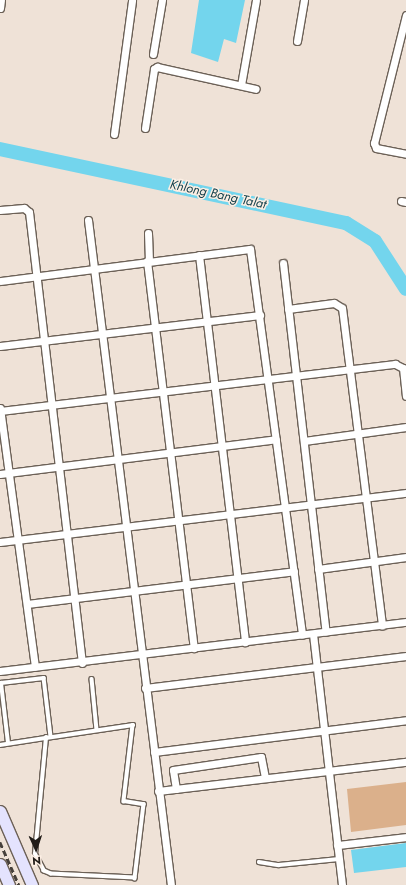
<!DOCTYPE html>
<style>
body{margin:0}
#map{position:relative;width:406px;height:885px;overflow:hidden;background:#efe2d7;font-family:Jost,sans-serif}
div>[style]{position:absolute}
.green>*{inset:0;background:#dbb08b}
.water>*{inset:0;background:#73d5ed}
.river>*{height:14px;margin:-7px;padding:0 7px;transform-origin:7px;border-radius:7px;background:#73d5ed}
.roads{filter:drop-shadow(1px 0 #6c6157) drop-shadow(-1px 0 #6c6157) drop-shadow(0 1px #6c6157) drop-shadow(0 -1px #6c6157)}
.service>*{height:3.5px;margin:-1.75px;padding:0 1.75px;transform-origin:1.75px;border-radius:1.75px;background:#fff}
.minor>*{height:7px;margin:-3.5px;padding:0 3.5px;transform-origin:3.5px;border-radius:3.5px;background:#fff}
.primary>*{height:11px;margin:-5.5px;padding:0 5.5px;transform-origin:5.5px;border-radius:5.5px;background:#e4e3fe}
.rail>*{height:2.5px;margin-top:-1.25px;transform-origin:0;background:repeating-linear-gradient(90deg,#46403b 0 6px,transparent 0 9px)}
span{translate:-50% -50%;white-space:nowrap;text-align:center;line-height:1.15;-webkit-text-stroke:3px #fdefe4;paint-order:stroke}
.water-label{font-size:13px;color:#15424d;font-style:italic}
.north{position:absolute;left:16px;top:829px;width:40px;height:40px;-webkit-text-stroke:3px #fdefe4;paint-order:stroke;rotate:177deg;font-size:11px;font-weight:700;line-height:16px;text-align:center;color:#211c18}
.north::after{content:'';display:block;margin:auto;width:14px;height:18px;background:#211c18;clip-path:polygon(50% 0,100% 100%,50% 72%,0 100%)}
</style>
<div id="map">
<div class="green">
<div style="clip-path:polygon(406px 782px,406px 825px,351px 832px,347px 789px)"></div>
</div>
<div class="water">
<div style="clip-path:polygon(199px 0,245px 0,236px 43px,224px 39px,218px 62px,191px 53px)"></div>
<div style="clip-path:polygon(406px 843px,406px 867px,354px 873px,351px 850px)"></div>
</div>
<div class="river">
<div style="left:0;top:149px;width:354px;rotate:12.1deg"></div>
<div style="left:346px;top:223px;width:34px;rotate:32deg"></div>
<div style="left:375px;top:241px;width:57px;rotate:57.1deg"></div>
</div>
<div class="roads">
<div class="service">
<div style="left:92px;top:679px;width:51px;rotate:84.4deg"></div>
<div style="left:8px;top:743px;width:60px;rotate:-96.7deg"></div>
<div style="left:1px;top:683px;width:43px;rotate:-6.6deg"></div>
<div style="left:44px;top:678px;width:59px;rotate:83.2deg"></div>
<div style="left:0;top:745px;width:47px;rotate:-8.7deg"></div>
<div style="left:46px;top:738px;width:88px;rotate:-8.5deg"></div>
<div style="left:133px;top:725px;width:77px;rotate:96.8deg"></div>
<div style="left:124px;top:801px;width:20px;rotate:9deg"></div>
<div style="left:144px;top:804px;width:75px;rotate:96.9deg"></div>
<div style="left:135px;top:878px;width:84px;rotate:-177.3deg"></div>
<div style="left:51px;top:874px;width:8px;rotate:-157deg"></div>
<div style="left:44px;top:871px;width:19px;rotate:-118deg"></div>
<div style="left:35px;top:854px;width:117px;rotate:-84.6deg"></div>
<div style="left:259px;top:862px;width:20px;rotate:9deg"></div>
<div style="left:279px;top:865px;width:60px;rotate:-5.7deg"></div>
</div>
<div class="minor">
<div style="left:0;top:8px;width:8px;rotate:-83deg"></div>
<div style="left:406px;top:15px;width:132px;rotate:104deg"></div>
<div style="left:374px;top:143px;width:5px;rotate:68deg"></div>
<div style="left:376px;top:148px;width:31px;rotate:11deg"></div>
<div style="left:297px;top:41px;width:42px;rotate:-80.3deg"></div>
<div style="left:153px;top:54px;width:55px;rotate:-80.5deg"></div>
<div style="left:241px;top:85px;width:86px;rotate:-80deg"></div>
<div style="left:145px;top:128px;width:60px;rotate:-81.3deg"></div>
<div style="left:154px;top:69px;width:4px;rotate:-34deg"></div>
<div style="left:157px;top:67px;width:101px;rotate:12.5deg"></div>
<div style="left:114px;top:134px;width:135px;rotate:-82.3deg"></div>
<div style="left:401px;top:201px;width:5px;rotate:11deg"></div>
<div style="left:0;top:210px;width:24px;rotate:-5deg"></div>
<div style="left:24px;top:208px;width:6px;rotate:39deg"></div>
<div style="left:29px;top:212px;width:454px;rotate:83.3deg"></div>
<div style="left:88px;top:220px;width:670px;rotate:82.89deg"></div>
<div style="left:148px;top:233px;width:28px;rotate:88deg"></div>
<div style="left:199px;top:255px;width:390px;rotate:83.2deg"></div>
<div style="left:147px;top:261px;width:390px;rotate:83.1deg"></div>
<div style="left:283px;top:263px;width:371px;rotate:83.4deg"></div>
<div style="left:0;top:281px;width:252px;rotate:-7.3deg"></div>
<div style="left:250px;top:249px;width:389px;rotate:82.3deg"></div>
<div style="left:288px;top:309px;width:46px;rotate:-7.4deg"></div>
<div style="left:334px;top:303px;width:9px;rotate:32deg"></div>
<div style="left:342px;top:308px;width:320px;rotate:82.8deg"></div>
<div style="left:0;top:346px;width:262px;rotate:-6.8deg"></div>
<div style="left:0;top:408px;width:261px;rotate:82.3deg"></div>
<div style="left:0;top:411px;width:398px;rotate:-6.8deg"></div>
<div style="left:395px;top:364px;width:9px;rotate:27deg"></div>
<div style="left:403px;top:368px;width:28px;rotate:84deg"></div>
<div style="left:304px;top:441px;width:103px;rotate:-7.8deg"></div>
<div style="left:0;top:474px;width:278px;rotate:-7.2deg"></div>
<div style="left:0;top:542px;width:409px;rotate:-6.9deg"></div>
<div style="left:318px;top:569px;width:89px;rotate:-7.8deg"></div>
<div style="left:27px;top:604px;width:269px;rotate:-7deg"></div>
<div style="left:313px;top:634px;width:253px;rotate:83.4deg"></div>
<div style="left:0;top:671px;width:409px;rotate:-6.9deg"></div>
<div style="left:145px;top:688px;width:263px;rotate:-7deg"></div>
<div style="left:154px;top:752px;width:254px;rotate:-7.2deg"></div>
<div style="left:176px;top:789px;width:19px;rotate:-99deg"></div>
<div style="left:173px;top:770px;width:89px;rotate:-8.4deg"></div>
<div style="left:261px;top:757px;width:21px;rotate:79deg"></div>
<div style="left:158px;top:791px;width:250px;rotate:-6.7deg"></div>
<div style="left:337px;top:845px;width:69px;rotate:-6.6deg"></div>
</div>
<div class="primary">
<div style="left:0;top:811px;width:81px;rotate:66.6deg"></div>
<div style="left:0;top:864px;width:23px;rotate:67deg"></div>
</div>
</div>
<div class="rail">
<div style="left:0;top:842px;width:47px;rotate:66.2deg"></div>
</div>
<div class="water-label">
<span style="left:218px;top:195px;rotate:12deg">Khlong Bang Talat</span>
</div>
<div class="north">N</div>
</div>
